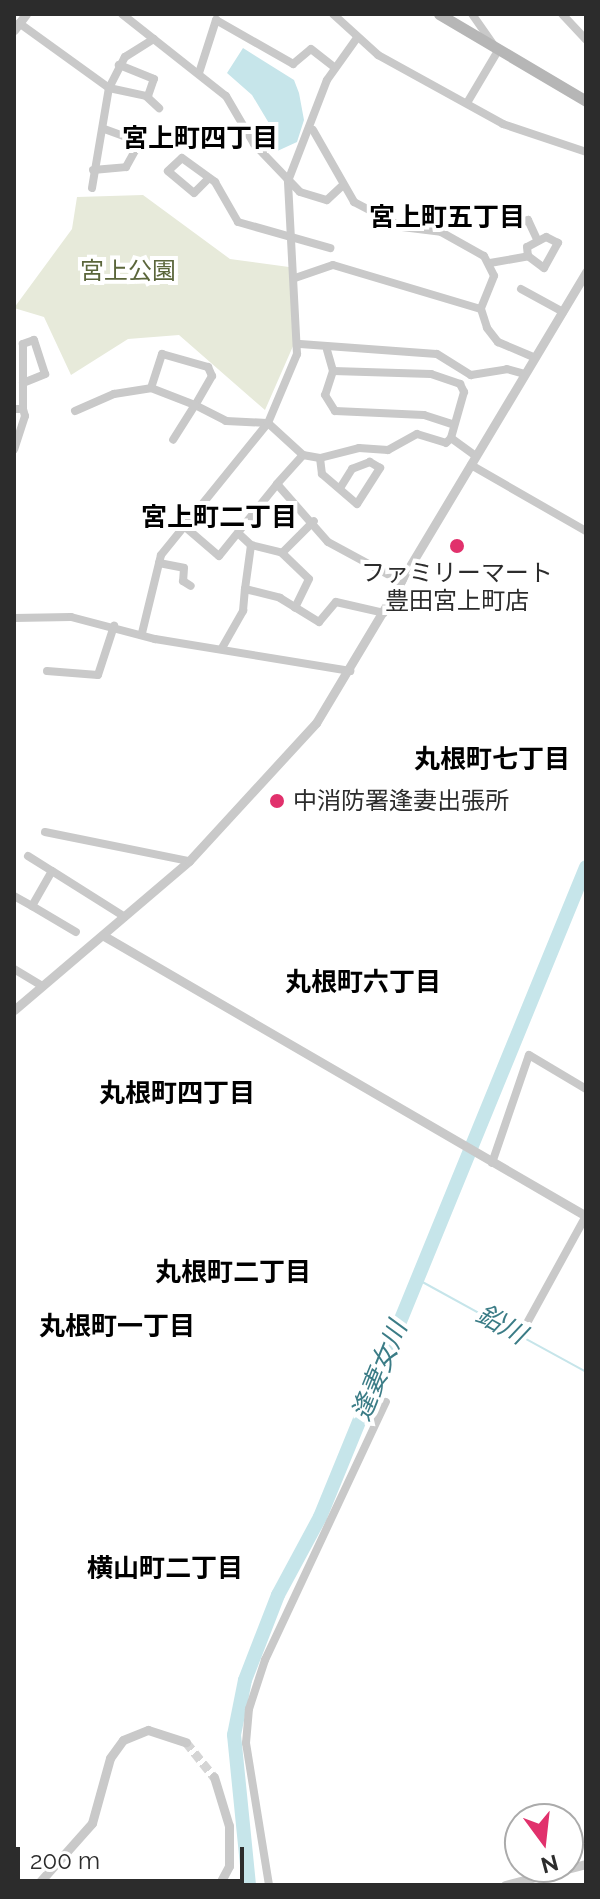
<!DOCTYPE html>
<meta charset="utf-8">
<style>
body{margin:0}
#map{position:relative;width:600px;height:1899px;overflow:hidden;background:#fff;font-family:Raleway,"Noto Sans JP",sans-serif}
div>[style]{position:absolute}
.green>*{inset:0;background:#e7eada}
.water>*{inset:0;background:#c6e5ea}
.stream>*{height:2px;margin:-1px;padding:0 1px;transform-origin:1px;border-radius:1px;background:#c6e5ea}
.river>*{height:14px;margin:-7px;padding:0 7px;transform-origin:7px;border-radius:7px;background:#c6e5ea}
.tertiary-tunnel>*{height:9px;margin-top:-4.5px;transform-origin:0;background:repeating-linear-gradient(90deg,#d5d5d5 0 9px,transparent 0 13.5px)}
.minor>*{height:8px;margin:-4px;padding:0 4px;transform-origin:4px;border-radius:4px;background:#c9c9c9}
.tertiary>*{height:9px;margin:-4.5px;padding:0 4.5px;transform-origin:4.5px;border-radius:4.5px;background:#c9c9c9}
.secondary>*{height:11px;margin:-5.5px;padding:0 5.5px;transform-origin:5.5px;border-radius:5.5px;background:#b6b6b6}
.dots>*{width:22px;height:22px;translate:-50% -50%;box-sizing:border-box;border:4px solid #fff;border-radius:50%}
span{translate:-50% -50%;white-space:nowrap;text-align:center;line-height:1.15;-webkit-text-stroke:8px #fff;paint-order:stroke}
.park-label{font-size:24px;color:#5b663b}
.poi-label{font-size:24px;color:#2c2c2c}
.left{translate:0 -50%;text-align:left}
.neighbourhood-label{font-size:26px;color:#000;font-weight:700}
.water-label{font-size:26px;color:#3b7c86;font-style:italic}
.frame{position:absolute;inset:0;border:16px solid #2c2c2c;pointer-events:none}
.north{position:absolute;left:504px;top:1803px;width:80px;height:80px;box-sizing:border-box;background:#fff;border:2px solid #ababab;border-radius:50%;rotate:165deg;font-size:22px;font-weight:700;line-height:32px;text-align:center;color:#2c2c2c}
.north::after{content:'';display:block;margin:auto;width:28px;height:36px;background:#e1316c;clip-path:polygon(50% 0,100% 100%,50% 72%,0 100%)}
.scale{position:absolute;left:16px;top:1847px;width:228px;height:36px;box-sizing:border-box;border:4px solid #2c2c2c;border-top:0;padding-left:10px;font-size:24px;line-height:28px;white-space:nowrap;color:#2c2c2c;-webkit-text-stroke:6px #fff;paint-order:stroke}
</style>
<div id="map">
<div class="green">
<div style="clip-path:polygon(143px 195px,230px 259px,289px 267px,297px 337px,265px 410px,179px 335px,128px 339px,71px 375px,44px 317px,14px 308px,72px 229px,77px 197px)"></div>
</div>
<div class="water">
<div style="clip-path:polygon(243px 48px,294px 80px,299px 93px,304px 120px,297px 142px,273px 153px,264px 142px,276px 135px,252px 95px,227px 73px)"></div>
</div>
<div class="stream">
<div style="left:417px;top:1279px;width:193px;rotate:28.8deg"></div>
</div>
<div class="river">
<div style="left:249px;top:1885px;width:151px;rotate:-95.7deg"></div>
<div style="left:234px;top:1735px;width:56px;rotate:-78.7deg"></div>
<div style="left:245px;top:1680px;width:91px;rotate:-68.8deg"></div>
<div style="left:278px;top:1595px;width:89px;rotate:-61.7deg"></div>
<div style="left:320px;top:1517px;width:702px;rotate:-67.74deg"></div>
</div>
<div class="tertiary-tunnel">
<div style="left:186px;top:1742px;width:45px;rotate:51.3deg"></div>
</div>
<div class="minor">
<div style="left:122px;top:14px;width:132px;rotate:38.3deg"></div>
<div style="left:226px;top:96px;width:56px;rotate:59.7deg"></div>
<div style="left:254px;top:144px;width:66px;rotate:46.2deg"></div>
<div style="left:300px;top:192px;width:28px;rotate:17deg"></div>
<div style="left:327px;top:200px;width:19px;rotate:-43deg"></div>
<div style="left:333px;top:14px;width:61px;rotate:42.3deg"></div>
<div style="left:378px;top:55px;width:143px;rotate:28.9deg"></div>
<div style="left:503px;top:124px;width:88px;rotate:18.6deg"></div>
<div style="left:472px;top:14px;width:40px;rotate:55.1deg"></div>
<div style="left:562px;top:14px;width:35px;rotate:47deg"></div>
<div style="left:19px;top:23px;width:111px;rotate:35.8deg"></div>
<div style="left:109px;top:88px;width:35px;rotate:-63deg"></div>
<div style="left:125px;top:57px;width:34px;rotate:-32deg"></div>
<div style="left:199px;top:73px;width:56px;rotate:-72.2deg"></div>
<div style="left:216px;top:20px;width:89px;rotate:29.7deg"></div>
<div style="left:293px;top:64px;width:23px;rotate:-40deg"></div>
<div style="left:311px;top:49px;width:29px;rotate:38deg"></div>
<div style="left:146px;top:96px;width:18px;rotate:43deg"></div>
<div style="left:467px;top:103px;width:63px;rotate:-59.3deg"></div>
<div style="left:313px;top:130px;width:83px;rotate:60.3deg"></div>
<div style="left:354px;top:202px;width:54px;rotate:27.5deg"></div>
<div style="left:402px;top:227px;width:39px;rotate:7deg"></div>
<div style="left:441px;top:232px;width:49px;rotate:29.2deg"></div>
<div style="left:484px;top:256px;width:22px;rotate:63deg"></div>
<div style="left:494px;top:276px;width:35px;rotate:112deg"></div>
<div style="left:481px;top:309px;width:20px;rotate:72deg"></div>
<div style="left:487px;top:328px;width:18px;rotate:52deg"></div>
<div style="left:498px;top:342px;width:39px;rotate:23deg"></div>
<div style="left:93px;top:170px;width:33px;rotate:-5deg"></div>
<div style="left:126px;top:167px;width:29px;rotate:-61deg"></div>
<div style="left:140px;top:142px;width:38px;rotate:-160deg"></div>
<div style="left:209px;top:178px;width:21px;rotate:135deg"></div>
<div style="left:194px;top:193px;width:34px;rotate:-140deg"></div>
<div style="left:168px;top:171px;width:19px;rotate:-43deg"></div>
<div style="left:182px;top:158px;width:41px;rotate:36deg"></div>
<div style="left:215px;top:182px;width:46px;rotate:60.1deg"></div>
<div style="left:238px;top:222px;width:96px;rotate:15.8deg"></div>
<div style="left:92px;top:188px;width:101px;rotate:-80.4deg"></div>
<div style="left:109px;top:88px;width:40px;rotate:12deg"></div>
<div style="left:148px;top:96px;width:18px;rotate:-71deg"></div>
<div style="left:154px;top:79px;width:38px;rotate:-158deg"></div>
<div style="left:515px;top:225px;width:14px;rotate:-21deg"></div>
<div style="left:528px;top:220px;width:23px;rotate:65deg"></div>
<div style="left:490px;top:263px;width:39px;rotate:-10deg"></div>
<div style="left:528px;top:256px;width:20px;rotate:37deg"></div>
<div style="left:544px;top:268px;width:29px;rotate:-61deg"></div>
<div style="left:558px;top:243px;width:13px;rotate:-153deg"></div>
<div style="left:546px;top:237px;width:21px;rotate:152deg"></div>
<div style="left:527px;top:247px;width:9px;rotate:84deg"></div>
<div style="left:295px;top:278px;width:40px;rotate:-18.9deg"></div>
<div style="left:333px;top:265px;width:154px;rotate:16.6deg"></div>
<div style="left:521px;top:289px;width:48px;rotate:28.7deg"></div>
<div style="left:300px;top:344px;width:137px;rotate:4.2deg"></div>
<div style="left:437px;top:354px;width:40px;rotate:32deg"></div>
<div style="left:471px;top:375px;width:36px;rotate:-9deg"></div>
<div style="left:507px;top:369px;width:18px;rotate:16deg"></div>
<div style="left:327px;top:350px;width:22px;rotate:74deg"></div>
<div style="left:333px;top:371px;width:25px;rotate:108deg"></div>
<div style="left:325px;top:395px;width:19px;rotate:58deg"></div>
<div style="left:335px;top:411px;width:89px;rotate:2.6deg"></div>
<div style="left:424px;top:415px;width:28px;rotate:18deg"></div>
<div style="left:333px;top:371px;width:98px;rotate:1.8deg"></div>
<div style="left:431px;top:374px;width:31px;rotate:19deg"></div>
<div style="left:460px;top:384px;width:9px;rotate:63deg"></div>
<div style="left:464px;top:392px;width:48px;rotate:105.8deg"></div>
<div style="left:451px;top:438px;width:31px;rotate:36deg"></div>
<div style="left:23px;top:383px;width:24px;rotate:-22deg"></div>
<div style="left:45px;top:374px;width:36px;rotate:-108deg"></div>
<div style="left:34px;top:340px;width:12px;rotate:160deg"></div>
<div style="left:23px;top:344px;width:65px;rotate:90deg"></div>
<div style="left:151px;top:388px;width:36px;rotate:-72deg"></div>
<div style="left:162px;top:354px;width:48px;rotate:15.8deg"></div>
<div style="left:208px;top:367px;width:10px;rotate:66deg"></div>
<div style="left:212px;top:376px;width:34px;rotate:120deg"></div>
<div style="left:195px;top:405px;width:35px;rotate:27deg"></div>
<div style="left:226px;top:421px;width:41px;rotate:2.8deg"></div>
<div style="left:14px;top:409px;width:9px"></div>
<div style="left:23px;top:409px;width:7px;rotate:74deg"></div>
<div style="left:25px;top:416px;width:35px;rotate:108deg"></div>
<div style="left:75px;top:411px;width:43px;rotate:-23.6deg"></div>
<div style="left:114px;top:394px;width:37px;rotate:-9deg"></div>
<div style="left:151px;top:388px;width:47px;rotate:21.1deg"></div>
<div style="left:195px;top:405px;width:41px;rotate:122.2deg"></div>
<div style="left:268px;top:423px;width:47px;rotate:42.4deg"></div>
<div style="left:303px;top:455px;width:39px;rotate:132deg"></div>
<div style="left:277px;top:484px;width:77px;rotate:48.7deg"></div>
<div style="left:328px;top:542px;width:84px;rotate:28.4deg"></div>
<div style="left:303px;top:455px;width:17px;rotate:10deg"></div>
<div style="left:320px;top:458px;width:16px;rotate:83deg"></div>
<div style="left:322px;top:474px;width:46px;rotate:40.6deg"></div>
<div style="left:357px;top:504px;width:43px;rotate:-57.4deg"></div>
<div style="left:380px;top:468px;width:12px;rotate:-149deg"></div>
<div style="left:370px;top:462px;width:19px;rotate:159deg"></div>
<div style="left:352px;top:469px;width:22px;rotate:122deg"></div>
<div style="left:320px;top:458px;width:40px;rotate:-14.4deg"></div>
<div style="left:359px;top:448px;width:29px;rotate:4deg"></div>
<div style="left:388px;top:450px;width:33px;rotate:-29deg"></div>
<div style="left:417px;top:434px;width:30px;rotate:17deg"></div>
<div style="left:446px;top:443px;width:7px;rotate:-45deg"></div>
<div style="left:471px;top:465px;width:133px;rotate:29.9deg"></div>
<div style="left:184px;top:526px;width:46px;rotate:40.6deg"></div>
<div style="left:219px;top:556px;width:92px;rotate:-51.1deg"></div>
<div style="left:238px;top:533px;width:18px;rotate:43deg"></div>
<div style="left:251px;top:545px;width:32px;rotate:14deg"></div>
<div style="left:282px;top:553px;width:45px;rotate:-45deg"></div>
<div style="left:282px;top:553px;width:37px;rotate:44deg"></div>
<div style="left:309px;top:579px;width:32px;rotate:116deg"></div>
<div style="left:159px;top:563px;width:25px;rotate:11deg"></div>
<div style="left:184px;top:568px;width:13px;rotate:94deg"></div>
<div style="left:183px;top:581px;width:9px;rotate:32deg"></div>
<div style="left:245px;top:589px;width:44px;rotate:-82.2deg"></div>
<div style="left:14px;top:618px;width:57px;rotate:-1deg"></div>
<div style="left:71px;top:617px;width:87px;rotate:14.7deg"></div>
<div style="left:155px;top:639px;width:198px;rotate:9.3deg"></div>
<div style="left:142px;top:633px;width:80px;rotate:-76.3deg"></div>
<div style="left:161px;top:555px;width:170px;rotate:-51deg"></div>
<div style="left:268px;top:423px;width:75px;rotate:-67.2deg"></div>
<div style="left:297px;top:354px;width:173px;rotate:-93deg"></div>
<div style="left:288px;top:181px;width:108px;rotate:-68.9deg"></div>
<div style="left:327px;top:80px;width:52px;rotate:-54.5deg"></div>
<div style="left:222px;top:648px;width:43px;rotate:-60.4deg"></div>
<div style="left:243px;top:611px;width:22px;rotate:-85deg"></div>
<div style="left:245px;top:589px;width:36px;rotate:14deg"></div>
<div style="left:280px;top:598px;width:46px;rotate:31.6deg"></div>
<div style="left:319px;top:622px;width:26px;rotate:-50deg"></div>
<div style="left:336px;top:602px;width:49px;rotate:12.9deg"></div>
<div style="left:47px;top:671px;width:51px;rotate:4.5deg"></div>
<div style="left:98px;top:675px;width:52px;rotate:-71.9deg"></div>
<div style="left:45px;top:832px;width:147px;rotate:11.4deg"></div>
<div style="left:28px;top:856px;width:28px;rotate:32deg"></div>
<div style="left:14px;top:896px;width:21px;rotate:29deg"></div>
<div style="left:32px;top:906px;width:40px;rotate:-60.3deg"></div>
<div style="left:52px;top:871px;width:86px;rotate:32.2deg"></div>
<div style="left:32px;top:906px;width:51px;rotate:30.6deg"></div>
<div style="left:14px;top:969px;width:31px;rotate:31deg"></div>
<div style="left:492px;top:1163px;width:114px;rotate:-71.1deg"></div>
<div style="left:529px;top:1055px;width:66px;rotate:30.8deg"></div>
<div style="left:521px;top:1334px;width:135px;rotate:-61.2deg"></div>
<div style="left:269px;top:1885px;width:144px;rotate:-99.2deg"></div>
<div style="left:246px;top:1743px;width:34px;rotate:-85deg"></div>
<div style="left:249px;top:1709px;width:52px;rotate:-71.9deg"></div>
<div style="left:265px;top:1660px;width:285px;rotate:-64.9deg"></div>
</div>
<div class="tertiary">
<div style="left:14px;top:30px;width:20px;rotate:-53deg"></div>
<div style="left:104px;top:936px;width:557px;rotate:30.15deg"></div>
<div style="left:14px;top:1010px;width:230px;rotate:-40.4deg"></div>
<div style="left:189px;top:861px;width:188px;rotate:-47.4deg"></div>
<div style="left:316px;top:723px;width:526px;rotate:-59.09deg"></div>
<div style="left:214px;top:1777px;width:51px;rotate:73deg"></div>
<div style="left:229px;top:1826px;width:40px;rotate:90deg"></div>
<div style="left:229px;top:1866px;width:21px;rotate:118deg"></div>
<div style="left:37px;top:1885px;width:83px;rotate:-48.4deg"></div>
<div style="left:92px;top:1823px;width:67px;rotate:-74.5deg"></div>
<div style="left:110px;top:1758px;width:22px;rotate:-54deg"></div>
<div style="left:123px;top:1740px;width:27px;rotate:-22deg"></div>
<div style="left:148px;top:1730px;width:40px;rotate:18deg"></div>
<div style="left:505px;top:1885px;width:84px;rotate:-14.5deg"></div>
</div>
<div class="secondary">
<div style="left:439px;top:14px;width:171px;rotate:30.6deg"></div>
</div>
<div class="dots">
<div style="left:457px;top:546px;background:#e1316c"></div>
<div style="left:277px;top:801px;background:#e1316c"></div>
</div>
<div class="park-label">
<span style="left:128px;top:271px">宮上公園</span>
</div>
<div class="poi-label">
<span style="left:457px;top:587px">ファミリーマート<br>豊田宮上町店</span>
<span class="left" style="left:293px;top:801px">中消防署逢妻出張所</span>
</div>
<div class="neighbourhood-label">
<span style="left:200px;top:139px">宮上町四丁目</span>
<span style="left:447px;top:218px">宮上町五丁目</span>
<span style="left:219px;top:518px">宮上町二丁目</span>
<span style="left:492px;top:760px">丸根町七丁目</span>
<span style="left:363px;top:983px">丸根町六丁目</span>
<span style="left:177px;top:1094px">丸根町四丁目</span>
<span style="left:233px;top:1273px">丸根町二丁目</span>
<span style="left:117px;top:1327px">丸根町一丁目</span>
<span style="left:165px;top:1569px">横山町二丁目</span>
</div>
<div class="water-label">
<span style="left:501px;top:1325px;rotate:29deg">鉛川</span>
<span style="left:380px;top:1371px;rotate:-68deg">逢妻女川</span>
</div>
<div class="frame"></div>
<div class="north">N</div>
<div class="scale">200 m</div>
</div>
